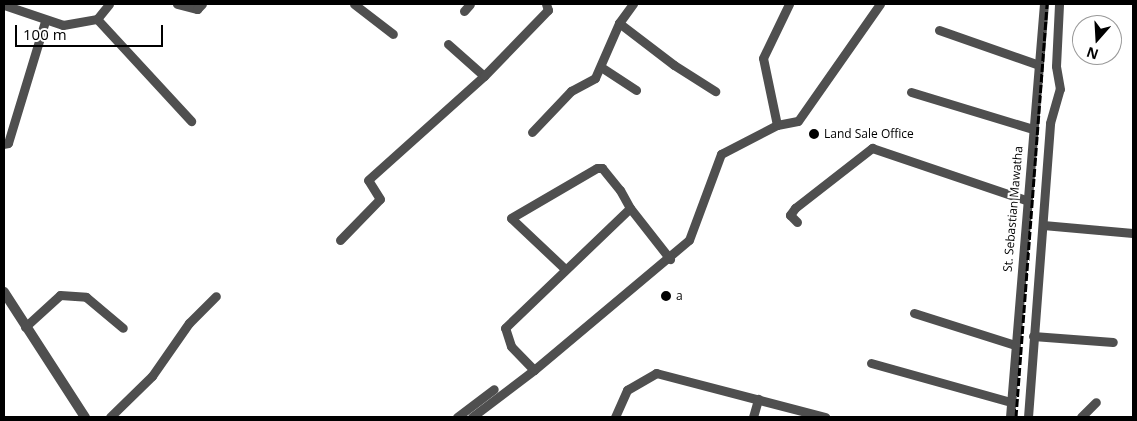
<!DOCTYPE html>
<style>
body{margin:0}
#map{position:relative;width:1137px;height:421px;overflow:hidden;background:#fff;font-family:"Open Sans",sans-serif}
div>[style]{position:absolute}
.minor>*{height:9px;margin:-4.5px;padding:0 4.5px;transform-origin:4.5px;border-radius:4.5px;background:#4f4f4f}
.tertiary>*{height:10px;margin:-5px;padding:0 5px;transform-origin:5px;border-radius:5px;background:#4f4f4f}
.rail>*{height:3px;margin-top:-1.5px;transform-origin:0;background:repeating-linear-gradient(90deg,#000 0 8px,transparent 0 10.5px)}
.dots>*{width:14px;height:14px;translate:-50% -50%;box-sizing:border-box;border:2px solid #fff;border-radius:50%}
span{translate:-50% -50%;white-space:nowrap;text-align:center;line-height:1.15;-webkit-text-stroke:4px #fff;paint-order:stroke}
.poi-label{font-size:12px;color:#000}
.left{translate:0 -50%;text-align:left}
.street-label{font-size:12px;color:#000}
.frame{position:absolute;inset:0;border:5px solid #000;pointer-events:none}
.north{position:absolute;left:1072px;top:15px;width:50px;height:50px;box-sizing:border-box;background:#fff;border:1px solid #999;border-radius:50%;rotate:199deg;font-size:14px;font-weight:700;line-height:20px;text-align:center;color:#000}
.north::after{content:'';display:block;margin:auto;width:18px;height:22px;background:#000;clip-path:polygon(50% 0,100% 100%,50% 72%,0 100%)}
.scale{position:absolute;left:15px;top:25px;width:148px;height:22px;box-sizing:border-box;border:2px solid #000;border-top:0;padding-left:6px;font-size:15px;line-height:18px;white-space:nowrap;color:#000;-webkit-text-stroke:4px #fff;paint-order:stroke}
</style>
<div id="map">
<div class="minor">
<div style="left:177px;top:4px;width:21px;rotate:14deg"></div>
<div style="left:197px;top:9px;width:7px;rotate:-45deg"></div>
<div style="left:354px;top:4px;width:49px;rotate:37.6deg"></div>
<div style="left:4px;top:5px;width:62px;rotate:18.7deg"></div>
<div style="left:63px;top:25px;width:35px;rotate:-10deg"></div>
<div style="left:97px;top:19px;width:19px;rotate:-51deg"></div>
<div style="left:464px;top:11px;width:9px;rotate:-49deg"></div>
<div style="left:97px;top:19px;width:139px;rotate:47.3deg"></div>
<div style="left:619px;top:23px;width:69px;rotate:37.4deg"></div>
<div style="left:674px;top:65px;width:49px;rotate:32.4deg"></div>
<div style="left:939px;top:30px;width:106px;rotate:19.3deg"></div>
<div style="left:448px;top:44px;width:48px;rotate:41.6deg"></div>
<div style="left:601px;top:67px;width:42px;rotate:33.3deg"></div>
<div style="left:911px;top:92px;width:127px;rotate:16.9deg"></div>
<div style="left:777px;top:125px;width:68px;rotate:-101.8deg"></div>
<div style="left:763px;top:58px;width:60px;rotate:-64.3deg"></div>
<div style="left:532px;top:132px;width:57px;rotate:-46.4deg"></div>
<div style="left:571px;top:91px;width:27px;rotate:-28deg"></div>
<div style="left:595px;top:78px;width:60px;rotate:-66.4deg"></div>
<div style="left:619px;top:23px;width:24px;rotate:-54deg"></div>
<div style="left:4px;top:144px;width:4px;rotate:-14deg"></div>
<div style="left:8px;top:143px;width:127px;rotate:-73.1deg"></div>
<div style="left:797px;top:222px;width:10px;rotate:-135deg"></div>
<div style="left:790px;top:215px;width:9px;rotate:-54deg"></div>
<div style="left:795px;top:208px;width:98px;rotate:-37.9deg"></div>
<div style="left:872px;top:148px;width:163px;rotate:18.7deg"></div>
<div style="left:1043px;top:225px;width:90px;rotate:5.1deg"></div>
<div style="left:340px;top:240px;width:57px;rotate:-45.7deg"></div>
<div style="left:380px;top:199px;width:22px;rotate:-122deg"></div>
<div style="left:368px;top:180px;width:156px;rotate:-41.9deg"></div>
<div style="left:484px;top:76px;width:92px;rotate:-45.9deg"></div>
<div style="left:548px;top:10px;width:6px;rotate:-108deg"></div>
<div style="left:565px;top:269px;width:74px;rotate:-136.6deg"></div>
<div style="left:511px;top:218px;width:99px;rotate:-30.2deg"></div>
<div style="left:597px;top:168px;width:5px"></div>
<div style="left:602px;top:168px;width:28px;rotate:51deg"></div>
<div style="left:620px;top:190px;width:21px;rotate:61deg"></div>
<div style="left:914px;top:313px;width:106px;rotate:17.6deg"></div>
<div style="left:25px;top:327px;width:47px;rotate:-42.4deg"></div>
<div style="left:60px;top:295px;width:26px;rotate:4deg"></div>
<div style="left:86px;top:297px;width:48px;rotate:40deg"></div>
<div style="left:1033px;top:336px;width:80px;rotate:4.3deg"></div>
<div style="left:871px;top:363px;width:145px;rotate:15.6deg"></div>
<div style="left:534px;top:370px;width:33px;rotate:-134deg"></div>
<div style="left:511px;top:346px;width:19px;rotate:-108deg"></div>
<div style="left:505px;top:328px;width:173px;rotate:-43.8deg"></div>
<div style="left:630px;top:208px;width:65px;rotate:51.9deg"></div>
<div style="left:110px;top:417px;width:59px;rotate:-44.3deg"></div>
<div style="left:152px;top:376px;width:65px;rotate:-55.1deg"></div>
<div style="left:189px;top:323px;width:38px;rotate:-45deg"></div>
<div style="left:457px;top:417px;width:46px;rotate:-37.1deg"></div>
<div style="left:472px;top:417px;width:78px;rotate:-37.2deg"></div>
<div style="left:534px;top:370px;width:202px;rotate:-40deg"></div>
<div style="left:689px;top:240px;width:92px;rotate:-69.6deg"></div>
<div style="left:721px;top:154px;width:63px;rotate:-27.4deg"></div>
<div style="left:777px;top:125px;width:21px;rotate:-11deg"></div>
<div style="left:798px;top:121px;width:143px;rotate:-55deg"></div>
<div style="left:615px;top:417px;width:30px;rotate:-66deg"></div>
<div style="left:627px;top:390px;width:34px;rotate:-30deg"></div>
<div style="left:656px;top:373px;width:175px;rotate:14.6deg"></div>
<div style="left:753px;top:417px;width:19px;rotate:-74deg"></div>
<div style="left:1010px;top:417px;width:414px;rotate:-85.3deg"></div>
<div style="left:1028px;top:417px;width:295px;rotate:-85.7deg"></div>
<div style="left:1050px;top:123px;width:35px;rotate:-74deg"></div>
<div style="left:1060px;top:89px;width:23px;rotate:-100deg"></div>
<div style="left:1056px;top:66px;width:62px;rotate:-87.2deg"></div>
<div style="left:1081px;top:417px;width:21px;rotate:-45deg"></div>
</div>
<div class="tertiary">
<div style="left:4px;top:292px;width:149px;rotate:57.1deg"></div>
</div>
<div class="rail">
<div style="left:1016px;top:417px;width:414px;rotate:-85.7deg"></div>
</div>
<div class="dots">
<div style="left:814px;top:134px;background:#000"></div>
<div style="left:666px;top:296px;background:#000"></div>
</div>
<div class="poi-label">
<span class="left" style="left:824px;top:134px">Land Sale Office</span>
<span class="left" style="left:676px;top:296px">a</span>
</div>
<div class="street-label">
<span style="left:1013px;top:209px;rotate:-85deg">St. Sebastian Mawatha</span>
</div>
<div class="frame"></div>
<div class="north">N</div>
<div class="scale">100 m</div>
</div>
